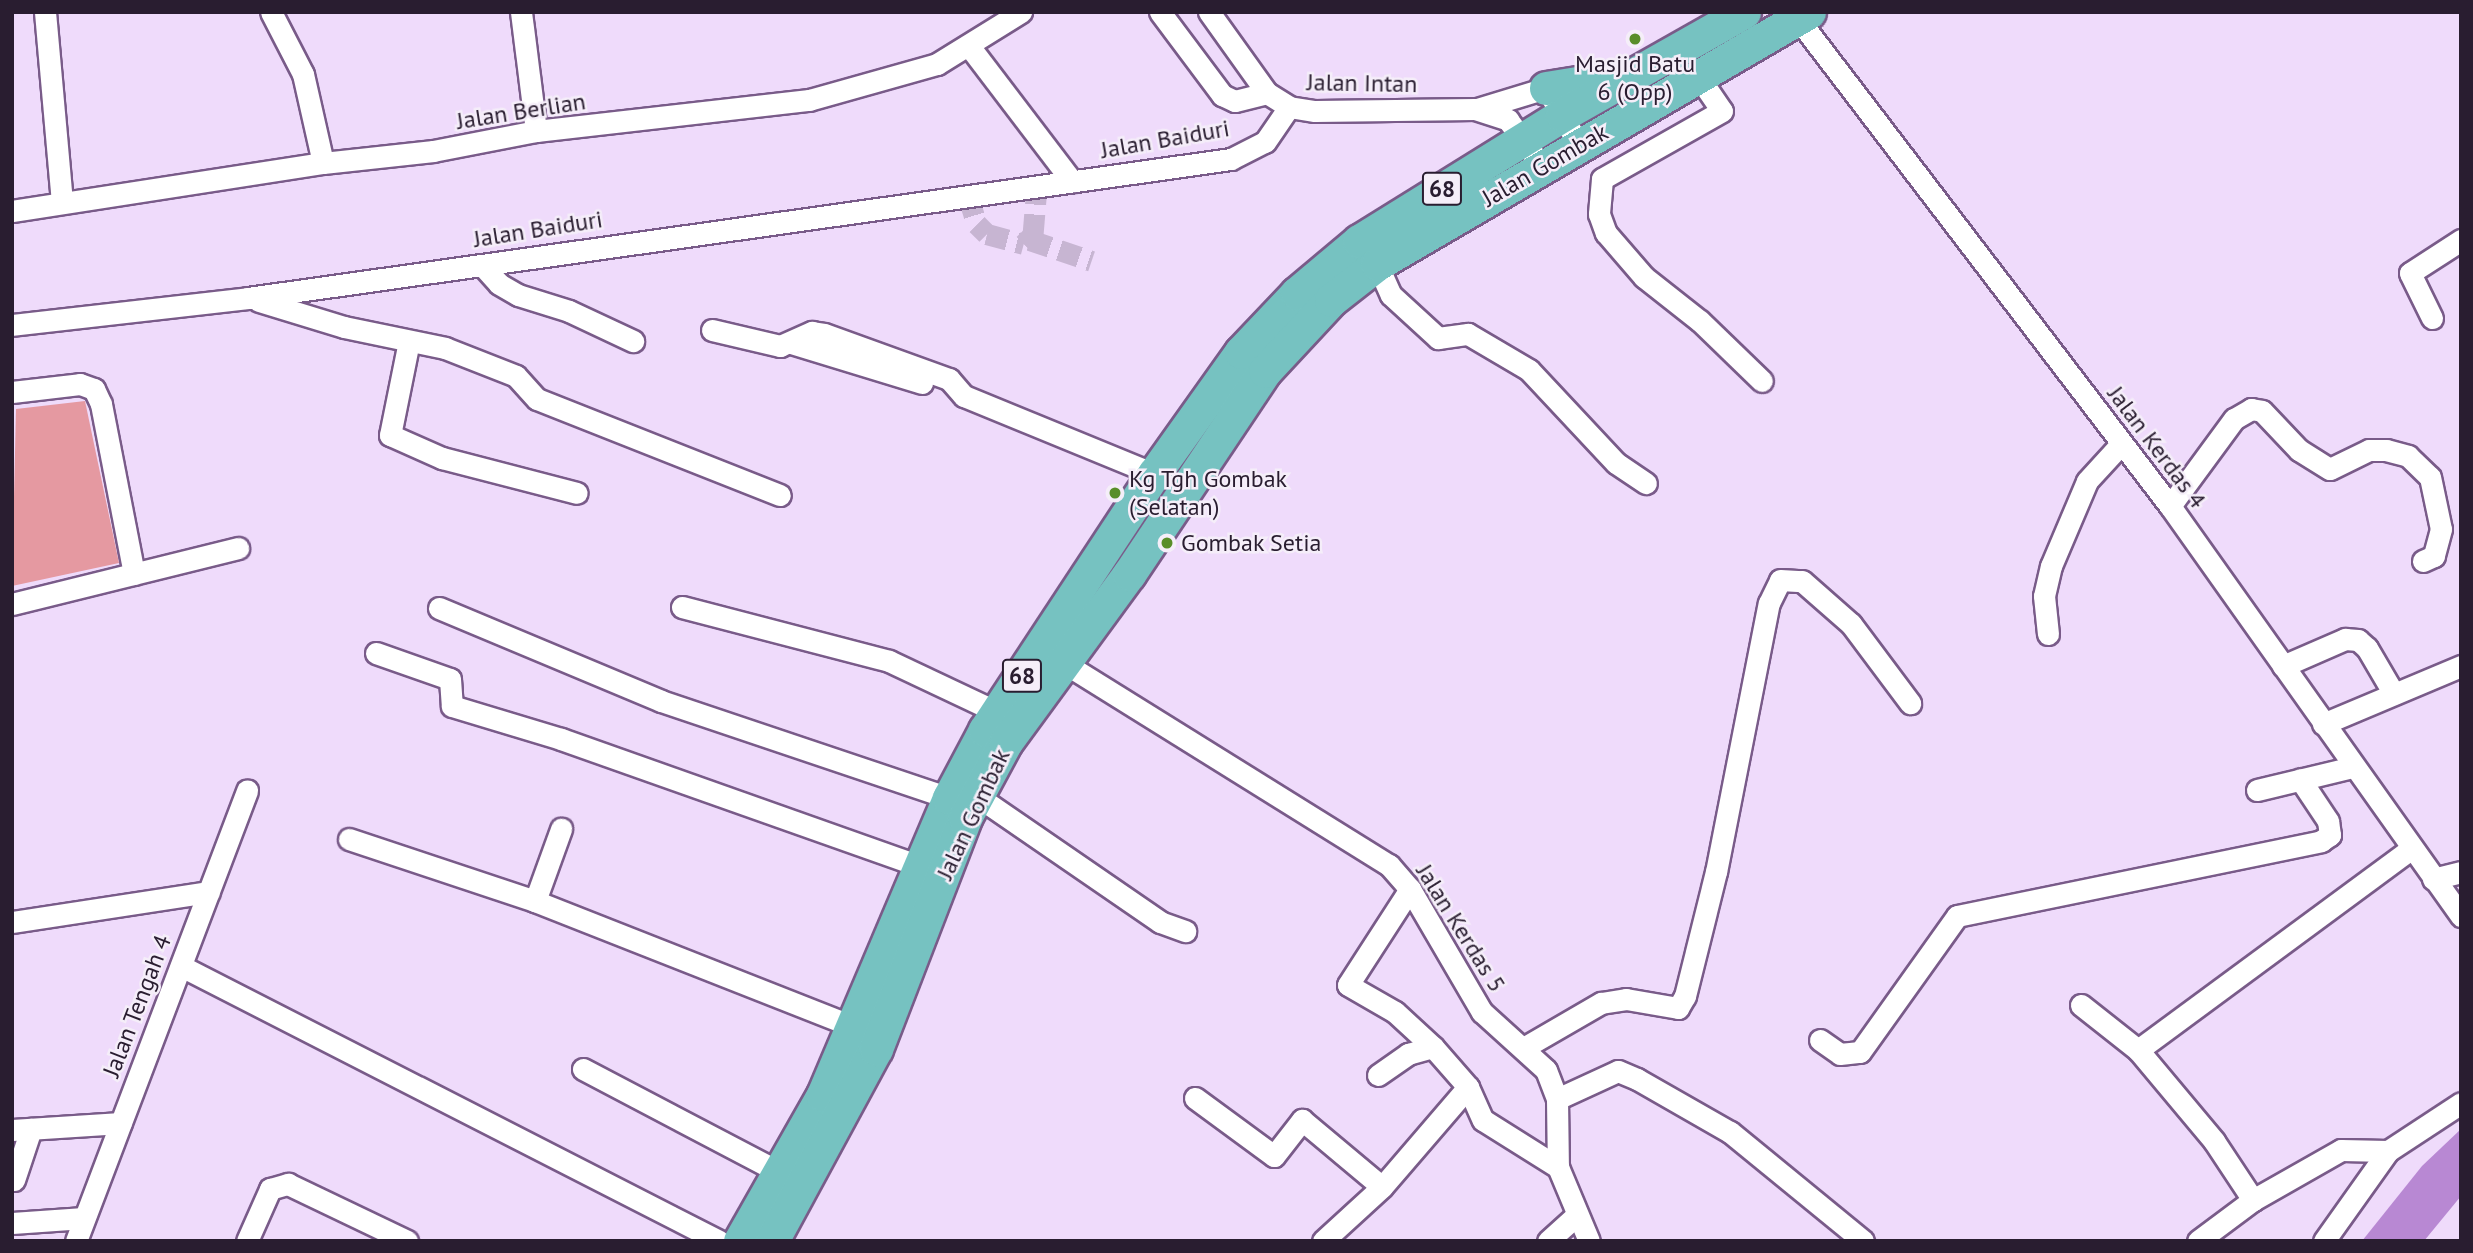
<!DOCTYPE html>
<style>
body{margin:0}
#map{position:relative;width:2473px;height:1253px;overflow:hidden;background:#efdbfb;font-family:"PT Sans",sans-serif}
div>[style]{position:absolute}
.green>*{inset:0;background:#e599a1}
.water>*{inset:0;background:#b888d3}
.minor-tunnel>*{height:21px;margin-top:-10.5px;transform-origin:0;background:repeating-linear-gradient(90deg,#c7b5d2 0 21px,transparent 0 31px)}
.roads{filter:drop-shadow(2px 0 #795b89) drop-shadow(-2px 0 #795b89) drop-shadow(0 2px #795b89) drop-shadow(0 -2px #795b89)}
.minor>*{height:21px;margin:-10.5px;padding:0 10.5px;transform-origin:10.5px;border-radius:10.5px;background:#fff}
.primary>*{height:33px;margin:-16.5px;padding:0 16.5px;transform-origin:16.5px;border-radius:16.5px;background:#76c2c1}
.dots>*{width:19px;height:19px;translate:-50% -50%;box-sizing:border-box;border:4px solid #f5eef9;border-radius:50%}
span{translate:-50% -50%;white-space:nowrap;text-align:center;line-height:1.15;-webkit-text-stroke:5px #f5eef9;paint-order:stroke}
.shield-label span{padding:2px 5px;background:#f5eef9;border:2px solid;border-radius:5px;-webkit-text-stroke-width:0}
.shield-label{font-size:23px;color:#291d30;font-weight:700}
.poi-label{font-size:24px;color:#291d30}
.left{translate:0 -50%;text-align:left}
.street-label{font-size:24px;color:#291d30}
.frame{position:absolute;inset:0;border:14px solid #291d30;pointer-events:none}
</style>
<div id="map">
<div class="green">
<div style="clip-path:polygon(85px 401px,119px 563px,12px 586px,16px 409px)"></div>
</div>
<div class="water">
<div style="clip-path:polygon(2461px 1129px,2461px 1196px,2424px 1241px,2362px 1241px,2422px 1166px)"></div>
</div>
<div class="minor-tunnel">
<div style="left:968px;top:195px;width:30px;rotate:73deg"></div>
<div style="left:977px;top:224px;width:14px;rotate:45deg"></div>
<div style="left:987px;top:234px;width:38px;rotate:15deg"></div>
<div style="left:1024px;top:244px;width:13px;rotate:-45deg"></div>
<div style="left:1033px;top:235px;width:49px;rotate:-85.3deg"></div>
<div style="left:1030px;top:240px;width:65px;rotate:18.7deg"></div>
</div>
<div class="roads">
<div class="minor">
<div style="left:45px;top:12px;width:191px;rotate:84.9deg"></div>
<div style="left:271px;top:12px;width:70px;rotate:62.7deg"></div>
<div style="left:303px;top:74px;width:91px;rotate:77.3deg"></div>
<div style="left:521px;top:12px;width:120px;rotate:82.8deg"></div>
<div style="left:1160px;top:12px;width:104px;rotate:53.2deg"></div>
<div style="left:1222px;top:95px;width:14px;rotate:25deg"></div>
<div style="left:1235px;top:101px;width:33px;rotate:-14deg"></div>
<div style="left:1209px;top:12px;width:100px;rotate:54.4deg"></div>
<div style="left:1267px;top:93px;width:26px;rotate:32deg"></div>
<div style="left:1289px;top:107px;width:26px;rotate:9deg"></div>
<div style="left:1315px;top:111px;width:160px;rotate:-0.7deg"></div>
<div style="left:1475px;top:109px;width:35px;rotate:18deg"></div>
<div style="left:1508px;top:120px;width:57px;rotate:53.5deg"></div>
<div style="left:1798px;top:19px;width:613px;rotate:52.63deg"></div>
<div style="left:2170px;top:506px;width:503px;rotate:54.63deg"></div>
<div style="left:969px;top:46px;width:170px;rotate:52.7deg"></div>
<div style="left:1698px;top:76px;width:42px;rotate:55.6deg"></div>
<div style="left:1722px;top:111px;width:138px;rotate:150.5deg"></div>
<div style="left:1602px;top:179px;width:35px;rotate:95deg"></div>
<div style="left:1599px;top:214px;width:20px;rotate:70deg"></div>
<div style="left:1606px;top:233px;width:58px;rotate:49.2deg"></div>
<div style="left:1644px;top:277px;width:71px;rotate:38.2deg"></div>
<div style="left:1700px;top:321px;width:86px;rotate:44.1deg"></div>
<div style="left:1477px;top:109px;width:72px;rotate:-16.9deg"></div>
<div style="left:1546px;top:88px;width:66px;rotate:59.9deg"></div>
<div style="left:12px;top:211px;width:315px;rotate:-8.8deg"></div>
<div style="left:323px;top:163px;width:111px;rotate:-6.2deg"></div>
<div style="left:433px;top:151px;width:105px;rotate:-11deg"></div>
<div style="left:536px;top:131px;width:275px;rotate:-6.5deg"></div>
<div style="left:809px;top:100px;width:133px;rotate:-15.7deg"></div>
<div style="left:937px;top:64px;width:99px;rotate:-31.8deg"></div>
<div style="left:1377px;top:264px;width:34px;rotate:66deg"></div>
<div style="left:1391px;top:295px;width:64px;rotate:42.5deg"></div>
<div style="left:1438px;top:338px;width:30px;rotate:-8deg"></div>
<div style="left:1468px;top:334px;width:71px;rotate:30.5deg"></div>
<div style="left:1529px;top:370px;width:127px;rotate:46.9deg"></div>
<div style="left:1616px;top:463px;width:36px;rotate:34deg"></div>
<div style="left:482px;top:265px;width:25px;rotate:48deg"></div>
<div style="left:499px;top:284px;width:22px;rotate:30deg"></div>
<div style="left:518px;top:295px;width:53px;rotate:17.4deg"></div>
<div style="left:569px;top:311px;width:71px;rotate:25.1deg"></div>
<div style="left:259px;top:301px;width:89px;rotate:17deg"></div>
<div style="left:344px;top:327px;width:103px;rotate:11.7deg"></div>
<div style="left:445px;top:348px;width:76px;rotate:21.5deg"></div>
<div style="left:516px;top:376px;width:31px;rotate:48deg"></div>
<div style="left:537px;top:399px;width:261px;rotate:21.6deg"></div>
<div style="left:2432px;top:318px;width:50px;rotate:-116.1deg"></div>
<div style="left:2410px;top:273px;width:61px;rotate:-32.9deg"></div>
<div style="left:12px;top:325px;width:238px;rotate:-6.5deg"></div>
<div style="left:248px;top:298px;width:993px;rotate:-8.05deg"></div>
<div style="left:1231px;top:159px;width:38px;rotate:-27deg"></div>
<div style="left:1265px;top:142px;width:42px;rotate:-55.6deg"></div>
<div style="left:712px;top:330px;width:70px;rotate:13.2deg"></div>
<div style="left:780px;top:346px;width:35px;rotate:-24deg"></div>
<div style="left:812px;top:332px;width:12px;rotate:9deg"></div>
<div style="left:824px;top:334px;width:133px;rotate:19.8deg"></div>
<div style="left:949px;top:379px;width:23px;rotate:49deg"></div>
<div style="left:964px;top:396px;width:205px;rotate:22.3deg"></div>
<div style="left:409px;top:341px;width:96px;rotate:101.4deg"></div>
<div style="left:390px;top:435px;width:57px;rotate:23.9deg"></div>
<div style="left:442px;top:458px;width:139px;rotate:14.5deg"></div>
<div style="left:791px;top:343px;width:137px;rotate:17deg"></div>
<div style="left:12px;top:392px;width:68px;rotate:-6.7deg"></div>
<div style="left:80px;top:384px;width:15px;rotate:20deg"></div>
<div style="left:94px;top:389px;width:17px;rotate:65deg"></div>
<div style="left:101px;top:404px;width:173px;rotate:79deg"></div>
<div style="left:2170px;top:506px;width:108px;rotate:-53.7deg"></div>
<div style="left:2234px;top:419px;width:20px;rotate:-30deg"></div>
<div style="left:2251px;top:409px;width:11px;rotate:10deg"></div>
<div style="left:2262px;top:411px;width:54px;rotate:46.5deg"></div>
<div style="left:2299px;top:450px;width:36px;rotate:32deg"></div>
<div style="left:2330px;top:469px;width:43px;rotate:-26deg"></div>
<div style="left:2369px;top:450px;width:17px"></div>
<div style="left:2386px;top:450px;width:23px;rotate:15deg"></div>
<div style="left:2408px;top:456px;width:30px;rotate:44deg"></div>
<div style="left:2430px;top:477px;width:53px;rotate:78.1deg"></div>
<div style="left:2441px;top:529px;width:28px;rotate:105deg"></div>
<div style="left:2434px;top:556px;width:12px;rotate:156deg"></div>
<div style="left:12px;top:604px;width:233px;rotate:-13.9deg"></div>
<div style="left:682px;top:607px;width:214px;rotate:14.6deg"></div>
<div style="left:889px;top:661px;width:119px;rotate:25.3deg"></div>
<div style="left:439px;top:608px;width:241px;rotate:22.7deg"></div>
<div style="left:661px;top:701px;width:304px;rotate:18.6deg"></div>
<div style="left:2048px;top:634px;width:38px;rotate:-96deg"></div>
<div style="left:2044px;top:596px;width:31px;rotate:-77deg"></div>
<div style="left:2051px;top:566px;width:92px;rotate:-67deg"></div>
<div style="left:2087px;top:481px;width:50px;rotate:-47.4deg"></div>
<div style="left:376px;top:653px;width:78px;rotate:19.4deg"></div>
<div style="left:450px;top:679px;width:27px;rotate:86deg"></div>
<div style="left:452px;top:706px;width:114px;rotate:16.8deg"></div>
<div style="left:561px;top:739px;width:381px;rotate:19.5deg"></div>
<div style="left:1064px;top:663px;width:383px;rotate:31.9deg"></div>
<div style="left:1389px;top:865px;width:32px;rotate:49deg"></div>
<div style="left:1410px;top:889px;width:143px;rotate:59.7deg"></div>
<div style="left:1482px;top:1012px;width:86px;rotate:42.2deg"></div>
<div style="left:1546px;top:1070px;width:31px;rotate:69deg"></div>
<div style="left:1557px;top:1099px;width:68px;rotate:89.2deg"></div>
<div style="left:1558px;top:1167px;width:80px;rotate:67.3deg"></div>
<div style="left:2283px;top:666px;width:68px;rotate:-23.5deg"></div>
<div style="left:2345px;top:639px;width:13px;rotate:4deg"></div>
<div style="left:2358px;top:640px;width:12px;rotate:42deg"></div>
<div style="left:2367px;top:648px;width:53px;rotate:59.6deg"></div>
<div style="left:2323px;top:724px;width:150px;rotate:-22.8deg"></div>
<div style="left:2257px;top:790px;width:99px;rotate:-13.5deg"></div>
<div style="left:977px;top:796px;width:222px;rotate:34.5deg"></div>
<div style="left:1160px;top:922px;width:27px;rotate:20deg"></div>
<div style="left:349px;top:839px;width:196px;rotate:18.4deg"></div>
<div style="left:535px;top:901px;width:342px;rotate:21.5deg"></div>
<div style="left:2433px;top:879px;width:29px;rotate:-14deg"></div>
<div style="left:1410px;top:889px;width:114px;rotate:122.9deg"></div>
<div style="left:1348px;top:985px;width:54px;rotate:29.9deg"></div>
<div style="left:1395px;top:1012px;width:52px;rotate:42.6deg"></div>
<div style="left:535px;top:901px;width:77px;rotate:-70.1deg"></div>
<div style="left:12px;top:922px;width:199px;rotate:-8.7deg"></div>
<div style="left:181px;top:966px;width:604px;rotate:27.07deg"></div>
<div style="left:2081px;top:1005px;width:73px;rotate:38.3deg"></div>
<div style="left:2138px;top:1050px;width:119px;rotate:50.1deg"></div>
<div style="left:2214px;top:1141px;width:71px;rotate:56.5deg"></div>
<div style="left:1820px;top:1040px;width:24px;rotate:35deg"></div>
<div style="left:1840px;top:1054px;width:20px;rotate:-6deg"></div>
<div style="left:1860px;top:1052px;width:167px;rotate:-54.5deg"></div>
<div style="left:1957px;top:916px;width:372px;rotate:-11.6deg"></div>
<div style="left:2321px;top:841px;width:11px;rotate:-34deg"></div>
<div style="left:2330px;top:835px;width:14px;rotate:-98deg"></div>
<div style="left:2328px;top:821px;width:50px;rotate:-123.7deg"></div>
<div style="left:1525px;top:1047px;width:88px;rotate:-30.1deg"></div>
<div style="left:1601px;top:1003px;width:25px;rotate:-9deg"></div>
<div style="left:1626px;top:999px;width:53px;rotate:9.8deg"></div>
<div style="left:1678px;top:1008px;width:14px;rotate:-60deg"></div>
<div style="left:1685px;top:996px;width:128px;rotate:-76deg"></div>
<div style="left:1716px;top:872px;width:274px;rotate:-78.9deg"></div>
<div style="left:1769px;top:603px;width:25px;rotate:-64deg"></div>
<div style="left:1780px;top:580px;width:22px;rotate:3deg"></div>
<div style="left:1802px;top:581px;width:65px;rotate:41.3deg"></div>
<div style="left:1851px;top:624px;width:99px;rotate:53.2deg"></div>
<div style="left:2138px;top:1050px;width:339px;rotate:-36.4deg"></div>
<div style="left:583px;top:1069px;width:224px;rotate:27.7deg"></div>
<div style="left:1378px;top:1075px;width:37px;rotate:-35deg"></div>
<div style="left:1408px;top:1054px;width:26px;rotate:-16deg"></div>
<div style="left:1433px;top:1047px;width:53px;rotate:48.8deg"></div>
<div style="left:1468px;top:1087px;width:36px;rotate:66deg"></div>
<div style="left:1483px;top:1120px;width:89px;rotate:32.1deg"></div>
<div style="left:1195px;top:1098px;width:98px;rotate:36.3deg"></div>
<div style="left:1274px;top:1156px;width:46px;rotate:-52.1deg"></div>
<div style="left:1302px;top:1120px;width:104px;rotate:39.9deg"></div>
<div style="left:1557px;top:1099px;width:67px;rotate:-24.7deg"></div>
<div style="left:1618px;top:1071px;width:21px;rotate:23deg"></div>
<div style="left:1637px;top:1079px;width:107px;rotate:29.7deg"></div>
<div style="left:1730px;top:1132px;width:172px;rotate:39.3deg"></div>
<div style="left:12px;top:1130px;width:109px;rotate:-3.7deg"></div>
<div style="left:14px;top:1180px;width:54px;rotate:-71.6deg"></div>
<div style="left:12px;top:1223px;width:72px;rotate:-4deg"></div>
<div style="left:76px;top:1241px;width:482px;rotate:-69.2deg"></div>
<div style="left:247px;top:1241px;width:57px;rotate:-66.1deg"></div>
<div style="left:270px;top:1189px;width:19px;rotate:-16deg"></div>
<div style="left:288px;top:1184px;width:132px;rotate:25.6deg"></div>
<div style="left:1323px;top:1241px;width:80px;rotate:-42.5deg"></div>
<div style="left:1382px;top:1187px;width:132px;rotate:-49.3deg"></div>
<div style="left:1548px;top:1241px;width:38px;rotate:-42deg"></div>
<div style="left:2198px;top:1241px;width:69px;rotate:-36.7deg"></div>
<div style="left:2253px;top:1200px;width:101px;rotate:-29.6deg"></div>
<div style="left:2341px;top:1150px;width:47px;rotate:1.2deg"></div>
<div style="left:2324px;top:1241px;width:110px;rotate:-54.6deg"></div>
<div style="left:2388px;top:1151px;width:87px;rotate:-33.3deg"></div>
</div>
<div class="primary">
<div style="left:1546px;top:88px;width:69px;rotate:-9.2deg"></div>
<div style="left:740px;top:1241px;width:168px;rotate:-60.4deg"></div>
<div style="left:823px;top:1095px;width:323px;rotate:-67deg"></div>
<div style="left:949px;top:798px;width:77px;rotate:-62.1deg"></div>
<div style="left:985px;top:730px;width:307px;rotate:-56.6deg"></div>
<div style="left:1154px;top:474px;width:150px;rotate:-54.5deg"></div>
<div style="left:1241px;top:352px;width:81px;rotate:-46.5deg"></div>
<div style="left:1297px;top:293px;width:81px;rotate:-40deg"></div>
<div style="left:1359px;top:241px;width:239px;rotate:-31.8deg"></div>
<div style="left:1562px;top:115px;width:209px;rotate:-29.5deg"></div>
<div style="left:772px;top:1241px;width:218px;rotate:-61.6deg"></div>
<div style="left:876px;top:1049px;width:248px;rotate:-68.9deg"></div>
<div style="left:965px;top:818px;width:86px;rotate:-61.7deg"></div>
<div style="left:1006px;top:742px;width:208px;rotate:-53.8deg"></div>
<div style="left:1129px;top:574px;width:244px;rotate:-56.2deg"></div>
<div style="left:1265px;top:371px;width:97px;rotate:-47.1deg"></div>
<div style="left:1331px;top:300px;width:58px;rotate:-38deg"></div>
<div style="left:1377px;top:264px;width:500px;rotate:-30.26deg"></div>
</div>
</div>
<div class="dots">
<div style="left:1635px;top:39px;background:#598e29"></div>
<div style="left:1115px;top:493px;background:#598e29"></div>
<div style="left:1167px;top:543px;background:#598e29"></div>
</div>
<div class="shield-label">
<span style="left:1442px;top:189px">68</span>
<span style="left:1022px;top:676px">68</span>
</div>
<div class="poi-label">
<span style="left:1635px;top:78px">Masjid Batu<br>6 (Opp)</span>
<span class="left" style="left:1129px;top:493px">Kg Tgh Gombak<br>(Selatan)</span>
<span class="left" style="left:1181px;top:543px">Gombak Setia</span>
</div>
<div class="street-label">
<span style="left:1362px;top:83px;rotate:1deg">Jalan Intan</span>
<span style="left:521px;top:111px;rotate:-9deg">Jalan Berlian</span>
<span style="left:1165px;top:139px;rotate:-10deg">Jalan Baiduri</span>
<span style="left:1545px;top:165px;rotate:-30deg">Jalan Gombak</span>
<span style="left:538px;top:229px;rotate:-9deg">Jalan Baiduri</span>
<span style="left:2157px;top:447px;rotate:53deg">Jalan Kerdas 4</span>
<span style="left:973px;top:814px;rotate:-65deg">Jalan Gombak</span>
<span style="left:1461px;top:928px;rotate:58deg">Jalan Kerdas 5</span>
<span style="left:137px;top:1006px;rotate:-69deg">Jalan Tengah 4</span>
</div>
<div class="frame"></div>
</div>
